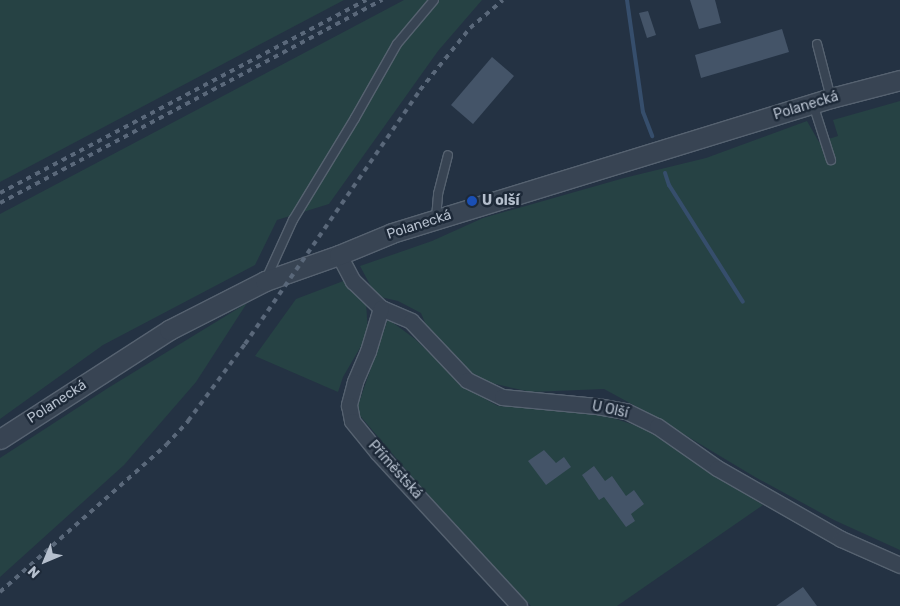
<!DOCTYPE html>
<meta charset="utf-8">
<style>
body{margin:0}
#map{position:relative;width:900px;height:606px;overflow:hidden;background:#243243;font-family:Rubik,sans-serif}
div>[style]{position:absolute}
.green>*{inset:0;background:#264244}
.stream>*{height:4px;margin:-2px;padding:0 2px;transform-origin:2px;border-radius:2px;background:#364e6c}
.building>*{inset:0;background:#445468}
.roads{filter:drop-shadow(1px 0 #566270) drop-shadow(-1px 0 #566270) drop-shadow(0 1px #566270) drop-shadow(0 -1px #566270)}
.service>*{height:8px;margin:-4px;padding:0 4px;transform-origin:4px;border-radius:4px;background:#384453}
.minor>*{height:15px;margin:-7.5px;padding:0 7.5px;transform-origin:7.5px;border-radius:7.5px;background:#384453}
.tertiary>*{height:19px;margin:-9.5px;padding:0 9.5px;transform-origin:9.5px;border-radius:9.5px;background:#384453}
.rail>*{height:4px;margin-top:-2px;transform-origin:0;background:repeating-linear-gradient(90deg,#5a687a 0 5px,transparent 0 10px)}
.dots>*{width:14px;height:14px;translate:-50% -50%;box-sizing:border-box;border:2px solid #1d2938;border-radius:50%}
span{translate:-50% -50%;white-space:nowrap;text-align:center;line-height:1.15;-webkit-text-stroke:5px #1d2938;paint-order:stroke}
.street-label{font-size:14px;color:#b5bfcd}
.poi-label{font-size:14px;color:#b5bfcd;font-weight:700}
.left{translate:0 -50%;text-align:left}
.north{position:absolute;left:20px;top:536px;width:50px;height:50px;-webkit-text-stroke:4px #1d2938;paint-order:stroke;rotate:225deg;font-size:14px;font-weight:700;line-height:20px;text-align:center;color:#b5bfcd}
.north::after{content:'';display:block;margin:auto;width:18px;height:22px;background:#b5bfcd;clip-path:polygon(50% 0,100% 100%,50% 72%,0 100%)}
</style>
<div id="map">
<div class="green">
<div style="clip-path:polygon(0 0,344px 0,0 182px)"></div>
<div style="clip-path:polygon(404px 0,482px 0,438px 51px,329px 204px,277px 220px,255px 265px,103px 345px,0 419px,0 214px)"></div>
<div style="clip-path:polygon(900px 101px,900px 550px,834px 520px,755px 477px,650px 414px,604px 389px,531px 392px,477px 380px,428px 330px,421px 313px,398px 301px,376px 296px,360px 266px,432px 241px,483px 218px,624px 178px,706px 158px,807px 121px,819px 142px,838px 136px,833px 120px)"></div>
<div style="clip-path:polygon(346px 280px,366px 302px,368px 334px,343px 377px,338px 392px,255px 356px,296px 299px)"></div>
<div style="clip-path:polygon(247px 303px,196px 382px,124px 465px,0 577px,0 458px,108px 388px)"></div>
<div style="clip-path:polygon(388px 319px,415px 339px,449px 372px,478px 395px,498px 406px,595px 412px,649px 430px,709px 472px,763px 505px,617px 606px,531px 606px,413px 478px,356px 411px)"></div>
</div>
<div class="stream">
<div style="left:627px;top:0;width:113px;rotate:81.9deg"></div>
<div style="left:643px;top:112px;width:26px;rotate:69deg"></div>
<div style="left:665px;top:173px;width:13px;rotate:72deg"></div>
<div style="left:669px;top:185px;width:138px;rotate:57.7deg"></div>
</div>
<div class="building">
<div style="clip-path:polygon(690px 0,715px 0,721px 23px,699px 29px)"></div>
<div style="clip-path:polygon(648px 11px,656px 35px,647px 38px,639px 13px)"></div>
<div style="clip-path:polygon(782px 29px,789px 52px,701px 78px,695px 55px)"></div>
<div style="clip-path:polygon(492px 57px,514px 76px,473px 124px,451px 105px)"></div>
<div style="clip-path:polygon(544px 450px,556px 463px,564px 457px,571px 467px,546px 485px,528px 461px)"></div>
<div style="clip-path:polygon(594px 466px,605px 481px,612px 476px,626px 496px,634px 490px,644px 504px,631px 514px,635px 521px,626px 527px,604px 497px,599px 500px,582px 475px)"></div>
<div style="clip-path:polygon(803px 587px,817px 606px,776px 606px)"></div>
</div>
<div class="roads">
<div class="service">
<div style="left:817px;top:44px;width:56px;rotate:75.5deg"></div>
<div style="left:813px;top:104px;width:59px;rotate:72.2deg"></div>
<div style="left:436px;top:218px;width:24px;rotate:-85deg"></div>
<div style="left:438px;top:194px;width:40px;rotate:-75.6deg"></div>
<div style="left:267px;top:277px;width:63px;rotate:-65.5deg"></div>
<div style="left:293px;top:220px;width:119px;rotate:-58.7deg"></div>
<div style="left:355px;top:118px;width:85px;rotate:-60.4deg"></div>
<div style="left:397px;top:44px;width:57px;rotate:-49.9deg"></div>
</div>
<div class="minor">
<div style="left:339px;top:255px;width:30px;rotate:62deg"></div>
<div style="left:353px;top:281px;width:39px;rotate:44deg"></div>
<div style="left:381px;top:308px;width:33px;rotate:23deg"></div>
<div style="left:411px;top:321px;width:81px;rotate:46.5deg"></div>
<div style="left:467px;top:380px;width:39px;rotate:26deg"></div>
<div style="left:502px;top:397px;width:95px;rotate:5.4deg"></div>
<div style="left:597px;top:406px;width:29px;rotate:10deg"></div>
<div style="left:626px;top:411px;width:34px;rotate:26deg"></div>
<div style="left:657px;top:426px;width:73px;rotate:35deg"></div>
<div style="left:717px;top:468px;width:143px;rotate:29.8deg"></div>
<div style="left:841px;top:539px;width:64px;rotate:23.8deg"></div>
<div style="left:381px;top:308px;width:45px;rotate:106.8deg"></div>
<div style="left:368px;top:351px;width:34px;rotate:113deg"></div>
<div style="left:355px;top:382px;width:24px;rotate:105deg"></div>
<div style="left:349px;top:405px;width:16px;rotate:79deg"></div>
<div style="left:352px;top:421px;width:41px;rotate:50.9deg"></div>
<div style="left:378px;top:453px;width:208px;rotate:47.3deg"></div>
</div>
<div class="tertiary">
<div style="left:0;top:439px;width:201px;rotate:-32.8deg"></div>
<div style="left:169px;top:330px;width:108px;rotate:-27deg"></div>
<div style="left:265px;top:281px;width:78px;rotate:-19.4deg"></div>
<div style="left:339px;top:255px;width:57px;rotate:-22.5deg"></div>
<div style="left:392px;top:233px;width:459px;rotate:-17.1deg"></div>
<div style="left:831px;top:98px;width:71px;rotate:-14.6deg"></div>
</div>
</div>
<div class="rail">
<div style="left:0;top:193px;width:414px;rotate:-27.8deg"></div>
<div style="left:0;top:203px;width:433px;rotate:-28deg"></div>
<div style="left:0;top:592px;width:222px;rotate:-41.5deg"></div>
<div style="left:166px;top:445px;width:33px;rotate:-47deg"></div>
<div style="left:188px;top:421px;width:96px;rotate:-53.5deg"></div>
<div style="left:245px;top:344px;width:308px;rotate:-55.4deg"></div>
<div style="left:420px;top:90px;width:80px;rotate:-51.1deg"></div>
<div style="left:470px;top:28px;width:43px;rotate:-40.3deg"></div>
</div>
<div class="dots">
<div style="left:472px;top:201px;background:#1a4fb4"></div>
</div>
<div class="street-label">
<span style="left:806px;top:106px;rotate:-17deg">Polanecká</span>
<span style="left:419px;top:225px;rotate:-18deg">Polanecká</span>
<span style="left:57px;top:402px;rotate:-33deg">Polanecká</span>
<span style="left:610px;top:410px;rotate:12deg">U Olší</span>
<span style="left:395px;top:470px;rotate:48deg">Příměstská</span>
</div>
<div class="poi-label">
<span class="left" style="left:482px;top:201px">U olší</span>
</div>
<div class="north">N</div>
</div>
